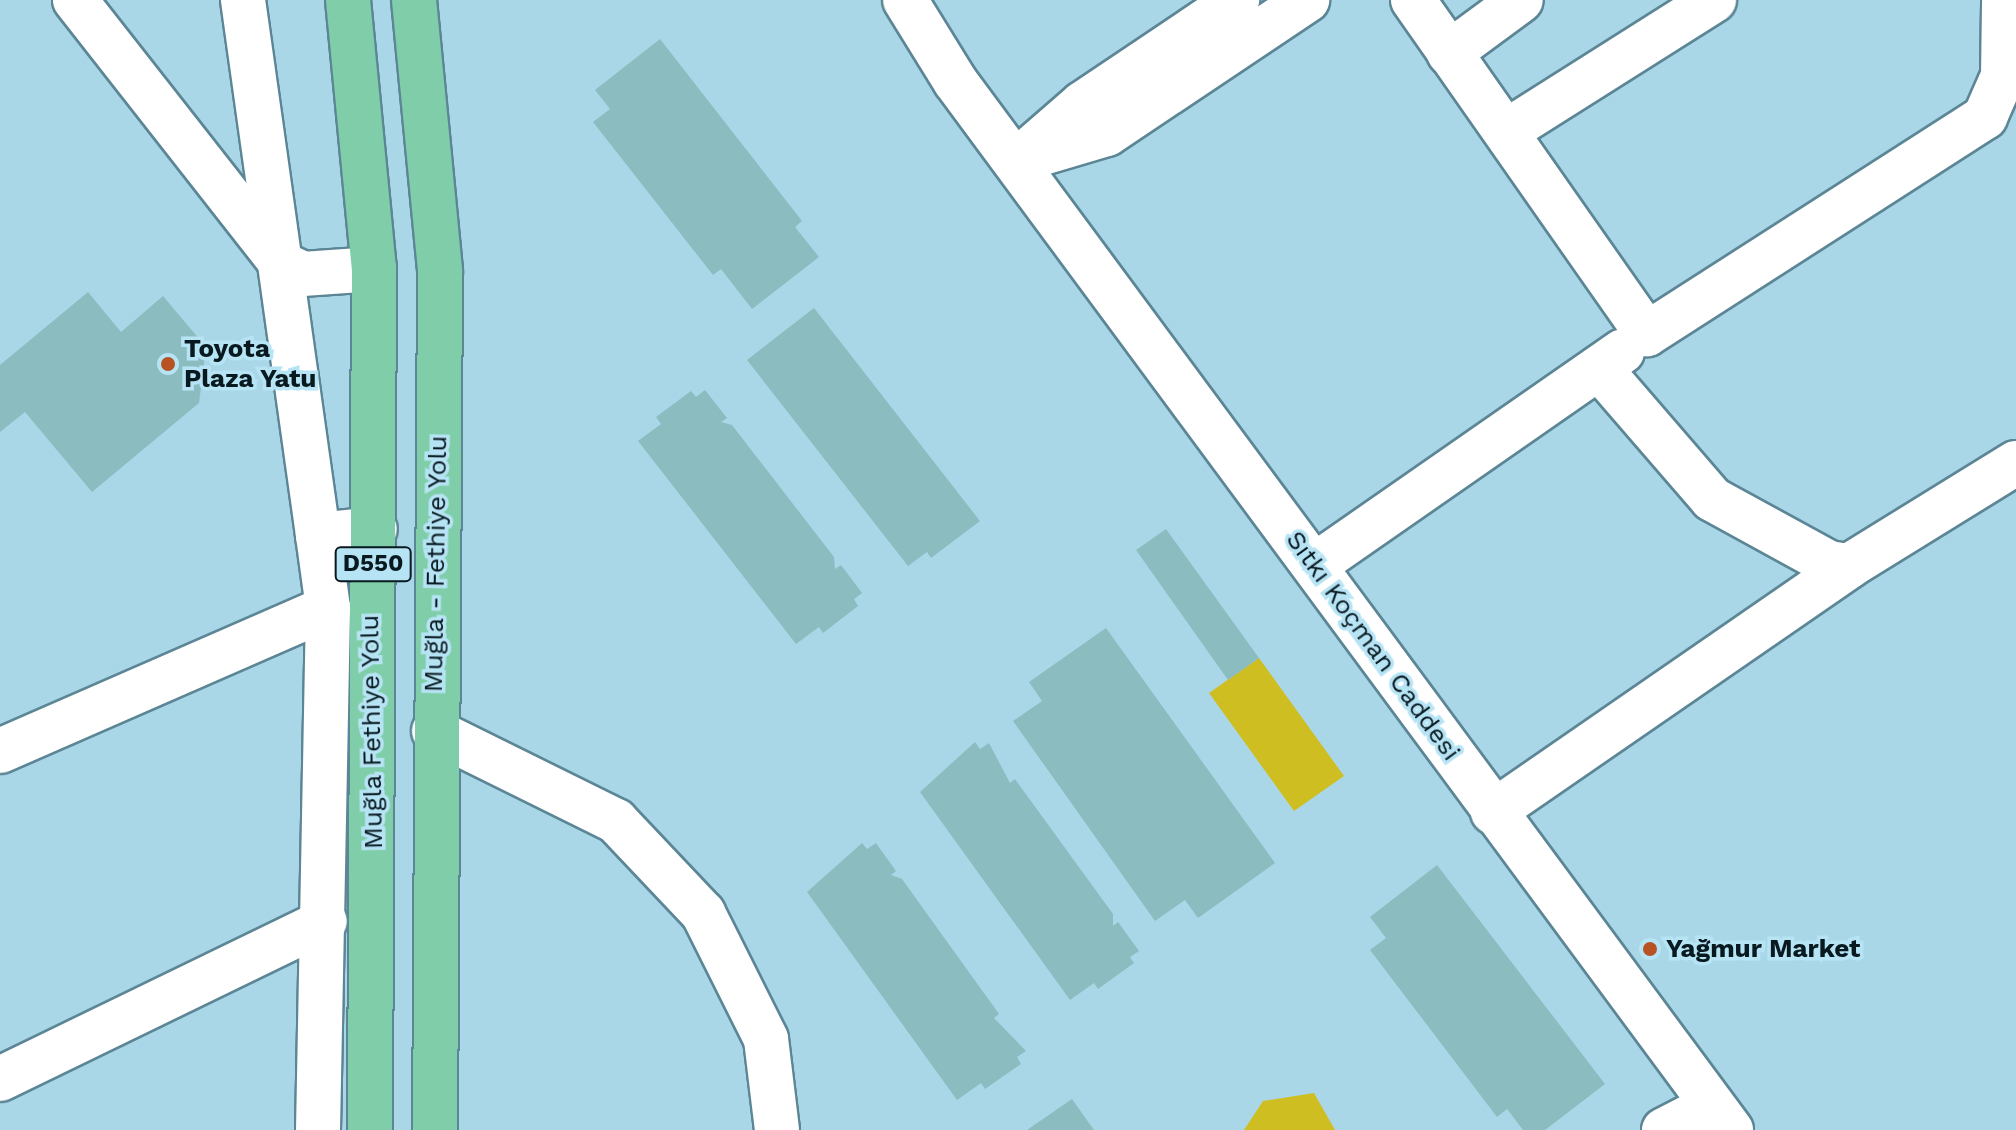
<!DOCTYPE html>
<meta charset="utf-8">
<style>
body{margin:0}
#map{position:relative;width:2016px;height:1130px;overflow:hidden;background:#aad7e7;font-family:"Work Sans",sans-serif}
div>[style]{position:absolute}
.green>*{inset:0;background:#cebe22}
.building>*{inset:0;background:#8bbcc0}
.roads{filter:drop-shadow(2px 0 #5c8696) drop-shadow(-2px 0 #5c8696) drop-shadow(0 2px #5c8696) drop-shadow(0 -2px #5c8696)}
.minor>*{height:44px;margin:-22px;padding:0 22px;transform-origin:22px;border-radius:22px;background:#fff}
.highway>*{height:44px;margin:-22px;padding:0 22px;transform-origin:22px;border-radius:22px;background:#7fcea9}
.dots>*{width:22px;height:22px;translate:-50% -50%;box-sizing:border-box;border:4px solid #b7e4f5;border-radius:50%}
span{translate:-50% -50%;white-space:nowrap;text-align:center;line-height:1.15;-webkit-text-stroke:7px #b7e4f5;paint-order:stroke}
.shield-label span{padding:2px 6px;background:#b7e4f5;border:2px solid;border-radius:6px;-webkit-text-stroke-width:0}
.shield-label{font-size:24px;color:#08191f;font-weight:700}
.poi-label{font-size:26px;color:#08191f;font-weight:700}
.left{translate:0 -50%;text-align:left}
.street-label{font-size:26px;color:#08191f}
</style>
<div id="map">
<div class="green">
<div style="clip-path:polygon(1259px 658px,1344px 776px,1294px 811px,1209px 693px)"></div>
<div style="clip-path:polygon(1314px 1093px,1335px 1130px,1244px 1130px,1263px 1101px)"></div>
</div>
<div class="building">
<div style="clip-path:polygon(660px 39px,802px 221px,795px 227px,819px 257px,752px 309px,721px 269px,713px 275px,593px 122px,610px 109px,595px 90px)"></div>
<div style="clip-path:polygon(88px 292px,121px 332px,163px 296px,206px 347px,199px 403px,92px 492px,25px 412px,0 432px,0 365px)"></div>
<div style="clip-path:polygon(814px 308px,980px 521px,931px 558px,927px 552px,908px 566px,747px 360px)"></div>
<div style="clip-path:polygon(705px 390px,727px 418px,721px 422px,732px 425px,834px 557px,835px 569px,841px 565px,862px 593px,854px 599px,858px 606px,823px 633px,819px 627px,796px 644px,638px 441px,661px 424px,656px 417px,691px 391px,696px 397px)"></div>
<div style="clip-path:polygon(1166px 529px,1259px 658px,1228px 680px,1136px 550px)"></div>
<div style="clip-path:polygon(1106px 628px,1275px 863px,1198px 918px,1185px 900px,1155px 921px,1013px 721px,1042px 701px,1029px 682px)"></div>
<div style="clip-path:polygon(975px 742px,980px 749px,989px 743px,1010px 783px,1015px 779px,1113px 914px,1113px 926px,1118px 922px,1139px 951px,1130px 957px,1134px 963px,1098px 989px,1094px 983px,1070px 1000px,920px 792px)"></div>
<div style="clip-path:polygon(862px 843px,867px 849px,876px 843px,896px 871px,891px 875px,902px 879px,999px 1014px,994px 1018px,1026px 1051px,1017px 1057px,1021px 1064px,985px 1089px,981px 1083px,957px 1100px,807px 892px)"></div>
<div style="clip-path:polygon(1437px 865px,1605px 1084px,1545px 1130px,1523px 1130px,1507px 1109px,1497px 1117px,1370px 950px,1386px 938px,1370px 917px)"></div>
<div style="clip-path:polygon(1072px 1099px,1094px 1130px,1027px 1130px)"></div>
</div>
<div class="roads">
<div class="minor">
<div style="left:75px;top:0;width:335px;rotate:51.9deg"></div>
<div style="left:282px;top:264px;width:23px;rotate:25deg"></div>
<div style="left:303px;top:274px;width:71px;rotate:-4deg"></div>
<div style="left:243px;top:0;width:540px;rotate:82.02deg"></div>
<div style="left:905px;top:0;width:95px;rotate:58.3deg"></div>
<div style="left:955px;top:81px;width:1305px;rotate:53.51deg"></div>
<div style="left:1413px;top:0;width:408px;rotate:55deg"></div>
<div style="left:1647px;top:334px;width:402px;rotate:-32.7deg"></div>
<div style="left:1985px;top:117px;width:45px;rotate:-66.3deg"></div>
<div style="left:2003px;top:76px;width:76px;rotate:-89.2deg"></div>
<div style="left:1449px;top:53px;width:89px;rotate:-36.4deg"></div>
<div style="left:1507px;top:131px;width:245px;rotate:-32.3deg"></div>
<div style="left:1028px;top:151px;width:72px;rotate:-41deg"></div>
<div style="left:1082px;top:104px;width:187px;rotate:-33.9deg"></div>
<div style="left:1016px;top:161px;width:95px;rotate:-16.5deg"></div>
<div style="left:1107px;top:134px;width:241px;rotate:-33.8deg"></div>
<div style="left:1599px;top:368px;width:173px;rotate:49.2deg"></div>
<div style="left:1712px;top:499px;width:133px;rotate:28.7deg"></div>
<div style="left:1829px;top:563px;width:20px;rotate:9deg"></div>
<div style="left:1849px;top:566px;width:196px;rotate:-31.7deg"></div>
<div style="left:1315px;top:565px;width:374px;rotate:-34.8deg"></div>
<div style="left:434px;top:731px;width:203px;rotate:26.3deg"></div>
<div style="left:616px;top:821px;width:127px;rotate:46.6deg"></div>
<div style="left:703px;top:913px;width:141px;rotate:63.4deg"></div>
<div style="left:766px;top:1039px;width:92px;rotate:83.1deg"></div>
<div style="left:0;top:751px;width:358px;rotate:-23.6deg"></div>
<div style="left:1493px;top:812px;width:433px;rotate:-34.6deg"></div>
<div style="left:0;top:1079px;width:361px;rotate:-25.9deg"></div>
<div style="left:318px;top:1130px;width:522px;rotate:-88.9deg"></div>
<div style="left:328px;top:608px;width:74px;rotate:-97.8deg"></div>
<div style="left:318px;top:535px;width:57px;rotate:-6deg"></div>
<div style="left:1664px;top:1130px;width:53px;rotate:-27.1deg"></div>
</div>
<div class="highway">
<div style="left:348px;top:0;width:270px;rotate:84.5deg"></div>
<div style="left:374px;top:269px;width:861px;rotate:90.27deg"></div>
<div style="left:414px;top:0;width:272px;rotate:84.5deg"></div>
<div style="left:440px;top:271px;width:859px;rotate:90.33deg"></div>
</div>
</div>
<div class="dots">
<div style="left:168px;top:364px;background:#b75223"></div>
<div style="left:1650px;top:949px;background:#b75223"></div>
</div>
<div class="shield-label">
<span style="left:373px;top:564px">D550</span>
</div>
<div class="poi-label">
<span class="left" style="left:184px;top:364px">Toyota<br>Plaza Yatu</span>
<span class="left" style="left:1666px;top:949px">Yağmur Market</span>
</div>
<div class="street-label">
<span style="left:436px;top:564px;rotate:-89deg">Muğla - Fethiye Yolu</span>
<span style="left:1373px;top:646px;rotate:54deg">Sıtkı Koçman Caddesi</span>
<span style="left:372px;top:732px;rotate:-91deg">Muğla Fethiye Yolu</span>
</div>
</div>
